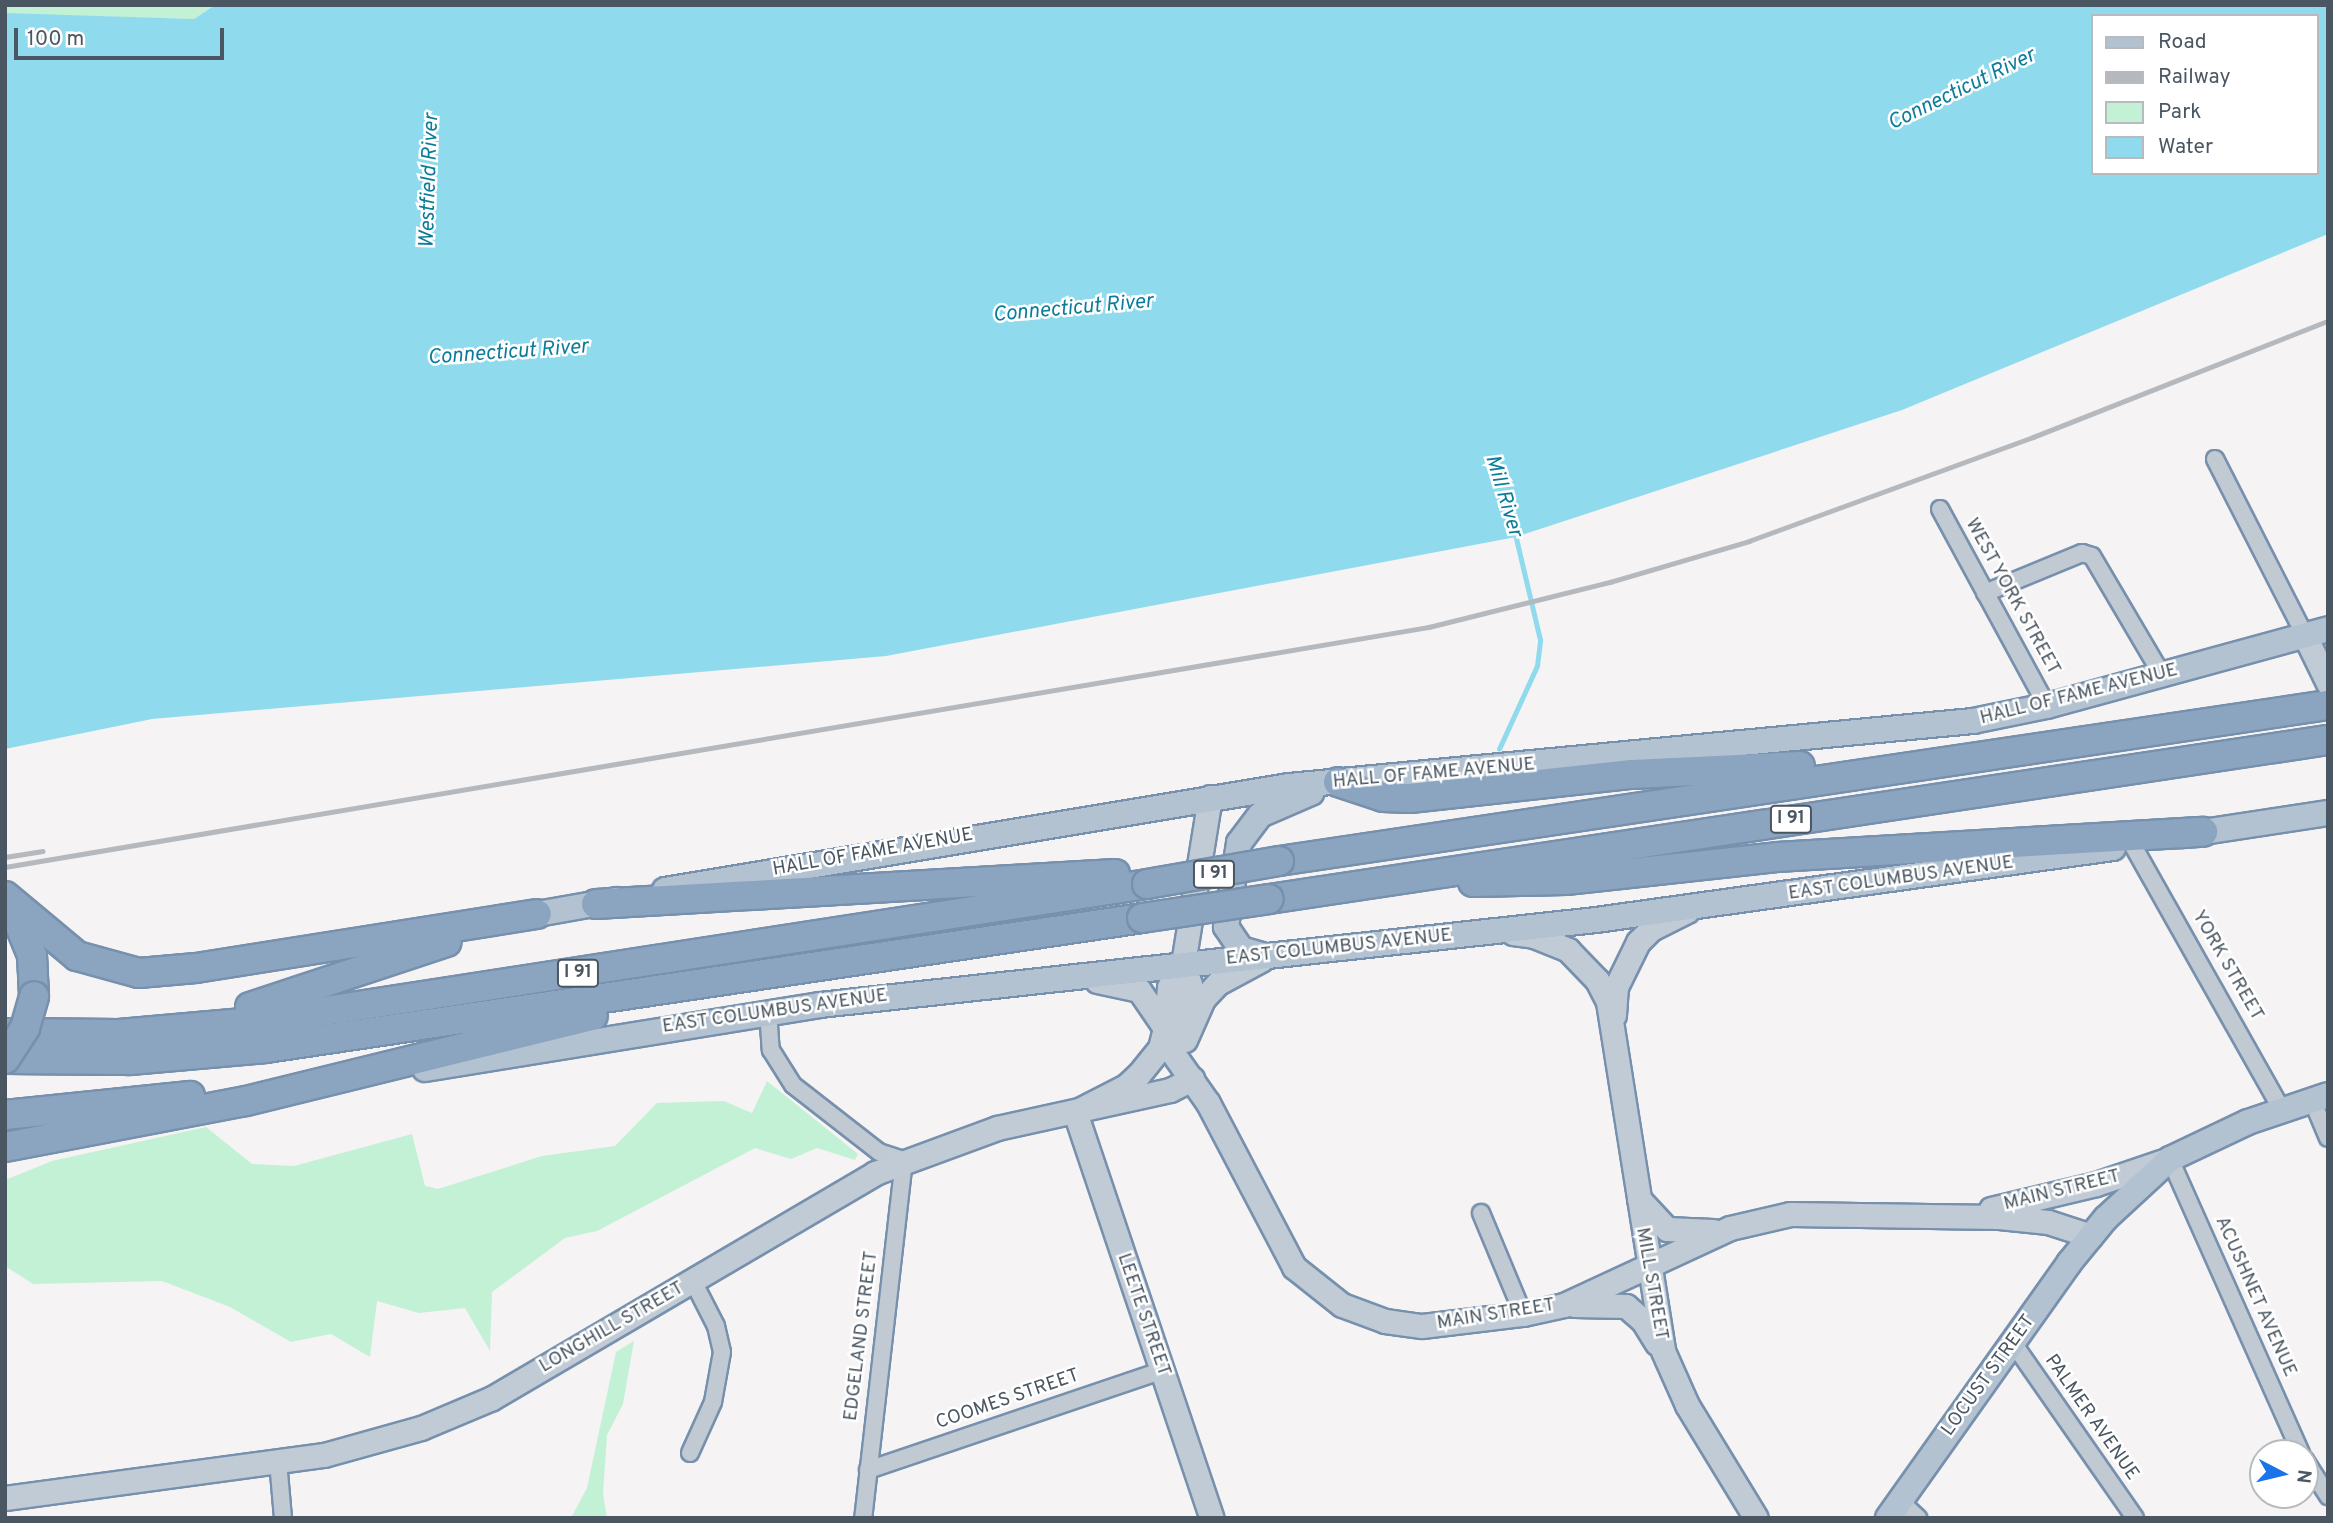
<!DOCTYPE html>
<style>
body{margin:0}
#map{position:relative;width:2333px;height:1523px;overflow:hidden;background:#f5f3f3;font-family:Overpass,sans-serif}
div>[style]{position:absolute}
.green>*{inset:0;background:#c3f1d5}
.water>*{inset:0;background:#90daee}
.stream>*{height:4.5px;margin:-2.25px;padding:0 2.25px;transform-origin:2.25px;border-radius:2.25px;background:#90daee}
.roads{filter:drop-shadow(2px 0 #7690ad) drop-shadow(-2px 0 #7690ad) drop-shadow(0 2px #7690ad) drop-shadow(0 -2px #7690ad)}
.street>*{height:16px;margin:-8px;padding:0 8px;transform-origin:8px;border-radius:8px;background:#c1cad2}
.secondary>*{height:23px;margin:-11.5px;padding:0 11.5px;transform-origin:11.5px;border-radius:11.5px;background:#c1cbd6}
.primary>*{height:24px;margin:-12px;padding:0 12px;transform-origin:12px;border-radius:12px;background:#b3c2d1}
.highway>*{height:28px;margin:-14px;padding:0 14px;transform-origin:14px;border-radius:14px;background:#8ba5c1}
.rail>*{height:4.5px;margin:-2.25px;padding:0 2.25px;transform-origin:2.25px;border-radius:2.25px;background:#b5b8bd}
.bridges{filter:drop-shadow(2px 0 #7690ad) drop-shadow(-2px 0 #7690ad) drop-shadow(0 2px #7690ad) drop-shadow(0 -2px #7690ad)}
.highway-bridge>*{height:28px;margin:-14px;padding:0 14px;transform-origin:14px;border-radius:14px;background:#8ba5c1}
span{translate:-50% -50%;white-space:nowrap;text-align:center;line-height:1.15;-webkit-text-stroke:5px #fff;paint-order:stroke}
.shield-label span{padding:2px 5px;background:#fff;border:2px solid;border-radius:5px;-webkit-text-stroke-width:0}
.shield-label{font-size:18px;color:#4a5661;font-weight:700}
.street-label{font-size:19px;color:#4a5661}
.water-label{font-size:21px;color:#0c7c9b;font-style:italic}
.frame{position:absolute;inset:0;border:7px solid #4a5661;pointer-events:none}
.legend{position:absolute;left:2091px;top:14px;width:228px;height:161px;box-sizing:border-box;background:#fff;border:2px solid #b7bbc0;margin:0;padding:9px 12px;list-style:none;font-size:21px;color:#4a5661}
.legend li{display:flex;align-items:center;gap:14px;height:35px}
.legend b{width:35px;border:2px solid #b7bbc0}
.north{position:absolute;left:2249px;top:1439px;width:70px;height:70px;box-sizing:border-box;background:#fff;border:2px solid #b7bbc0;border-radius:50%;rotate:97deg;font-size:19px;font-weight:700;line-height:28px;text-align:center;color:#4a5661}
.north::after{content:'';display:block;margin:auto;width:24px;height:32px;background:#1a73e8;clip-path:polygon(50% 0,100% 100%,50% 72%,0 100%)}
.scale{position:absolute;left:14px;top:28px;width:210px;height:32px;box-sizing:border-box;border:4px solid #4a5661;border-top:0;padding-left:9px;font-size:21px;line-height:24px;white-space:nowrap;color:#4a5661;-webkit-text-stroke:5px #fff;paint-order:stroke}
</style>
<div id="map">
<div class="green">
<div style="clip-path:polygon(5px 5px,215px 5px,194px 19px,14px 14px,5px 13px)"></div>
<div style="clip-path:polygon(767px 1081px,858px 1154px,855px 1160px,817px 1148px,791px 1159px,755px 1148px,597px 1231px,565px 1238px,492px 1292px,490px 1351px,465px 1308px,419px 1313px,377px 1301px,370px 1357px,331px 1334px,291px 1342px,230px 1307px,162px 1281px,33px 1284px,5px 1266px,5px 1180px,52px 1161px,206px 1127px,252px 1164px,294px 1166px,412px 1134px,425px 1186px,438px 1189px,542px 1156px,615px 1146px,657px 1103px,724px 1101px,752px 1113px)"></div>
<div style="clip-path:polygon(634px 1341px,623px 1404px,607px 1435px,603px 1494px,607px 1518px,571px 1518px,587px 1488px,616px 1352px)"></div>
</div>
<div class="water">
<div style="clip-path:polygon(evenodd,215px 5px,2328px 5px,2328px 234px,1902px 410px,1516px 537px,886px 656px,152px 719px,5px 749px,5px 13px,194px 19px,215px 5px,2093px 16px,2317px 16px,2317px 173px,2093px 173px,2093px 16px)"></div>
</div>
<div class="stream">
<div style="left:1499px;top:749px;width:91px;rotate:-65.4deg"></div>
<div style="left:1537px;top:666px;width:26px;rotate:-83deg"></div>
<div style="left:1540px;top:640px;width:109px;rotate:-103.3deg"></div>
</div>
<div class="roads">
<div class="street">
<div style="left:2215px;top:459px;width:196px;rotate:63deg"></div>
<div style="left:1940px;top:509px;width:224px;rotate:61.5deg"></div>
<div style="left:1985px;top:593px;width:105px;rotate:-22.4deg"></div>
<div style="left:2082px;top:553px;width:10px;rotate:17deg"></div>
<div style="left:2092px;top:556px;width:138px;rotate:59.5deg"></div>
<div style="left:2132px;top:844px;width:305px;rotate:60.6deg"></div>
<div style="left:768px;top:1011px;width:39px;rotate:86deg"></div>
<div style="left:771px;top:1050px;width:41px;rotate:57.8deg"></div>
<div style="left:793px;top:1085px;width:109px;rotate:37.9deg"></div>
<div style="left:879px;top:1152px;width:26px;rotate:18deg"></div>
<div style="left:904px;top:1160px;width:360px;rotate:96.5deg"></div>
<div style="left:2312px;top:1100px;width:41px;rotate:67.2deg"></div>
<div style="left:2170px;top:1159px;width:322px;rotate:66deg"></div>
<div style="left:1481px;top:1213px;width:109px;rotate:67.4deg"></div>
<div style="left:2013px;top:1343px;width:213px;rotate:55.1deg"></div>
<div style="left:690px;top:1453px;width:56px;rotate:-65.7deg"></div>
<div style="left:713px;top:1402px;width:51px;rotate:-79.8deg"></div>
<div style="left:722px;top:1352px;width:27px;rotate:-103deg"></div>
<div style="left:716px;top:1326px;width:51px;rotate:-117.1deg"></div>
<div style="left:2305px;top:1460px;width:43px;rotate:57.4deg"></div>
<div style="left:278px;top:1461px;width:57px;rotate:85deg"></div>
<div style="left:868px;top:1470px;width:309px;rotate:-18.7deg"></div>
<div style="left:1900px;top:1501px;width:25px;rotate:43deg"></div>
</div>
<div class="secondary">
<div style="left:2304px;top:634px;width:55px;rotate:63.9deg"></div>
<div style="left:1210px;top:797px;width:169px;rotate:99.2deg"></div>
<div style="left:1183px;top:964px;width:27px;rotate:121deg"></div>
<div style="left:1169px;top:987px;width:41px;rotate:95.6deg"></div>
<div style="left:1165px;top:1028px;width:25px;rotate:74deg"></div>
<div style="left:1172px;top:1052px;width:62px;rotate:54.8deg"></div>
<div style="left:1208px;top:1103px;width:185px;rotate:62.3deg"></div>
<div style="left:1294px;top:1267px;width:61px;rotate:38.4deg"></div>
<div style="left:1342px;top:1305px;width:46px;rotate:20.4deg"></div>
<div style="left:1385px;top:1321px;width:37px;rotate:8deg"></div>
<div style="left:1422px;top:1326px;width:102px;rotate:-6.8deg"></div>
<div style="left:1523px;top:1314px;width:42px;rotate:-12.4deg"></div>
<div style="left:1564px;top:1305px;width:183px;rotate:-24.9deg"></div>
<div style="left:1730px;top:1228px;width:62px;rotate:-13.1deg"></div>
<div style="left:1790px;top:1214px;width:209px;rotate:0.8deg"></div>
<div style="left:1999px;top:1217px;width:49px;rotate:5.8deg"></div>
<div style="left:2048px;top:1222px;width:45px;rotate:18deg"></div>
<div style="left:1513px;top:933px;width:21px;rotate:8deg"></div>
<div style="left:1534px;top:936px;width:37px;rotate:22deg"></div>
<div style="left:1568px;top:950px;width:42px;rotate:46deg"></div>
<div style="left:1597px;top:980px;width:25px;rotate:63deg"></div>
<div style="left:1608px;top:1002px;width:353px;rotate:81deg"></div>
<div style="left:1663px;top:1351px;width:59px;rotate:66deg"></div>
<div style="left:1687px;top:1405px;width:132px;rotate:58.6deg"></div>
<div style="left:1183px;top:964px;width:21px;rotate:71deg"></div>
<div style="left:1190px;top:984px;width:40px;rotate:98.5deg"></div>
<div style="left:1097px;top:981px;width:43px;rotate:12.1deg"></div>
<div style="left:1139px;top:990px;width:46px;rotate:55.6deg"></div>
<div style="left:1165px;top:1028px;width:21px;rotate:104deg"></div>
<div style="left:1160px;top:1048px;width:33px;rotate:129deg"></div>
<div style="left:1139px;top:1074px;width:18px;rotate:137deg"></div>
<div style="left:1126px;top:1086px;width:57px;rotate:153deg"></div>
<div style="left:1075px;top:1112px;width:428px;rotate:71.4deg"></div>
<div style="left:1614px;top:1015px;width:28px;rotate:-86deg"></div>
<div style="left:1616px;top:987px;width:50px;rotate:-63.9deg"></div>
<div style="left:1638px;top:942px;width:18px;rotate:-45deg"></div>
<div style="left:1651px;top:929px;width:40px;rotate:-26.6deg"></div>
<div style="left:1185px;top:1040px;width:45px;rotate:-66.3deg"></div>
<div style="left:1203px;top:999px;width:22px;rotate:-47deg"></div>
<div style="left:1218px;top:983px;width:49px;rotate:-28.1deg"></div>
<div style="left:1639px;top:1199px;width:41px;rotate:47deg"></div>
<div style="left:1667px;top:1229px;width:46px;rotate:2.5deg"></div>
<div style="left:1991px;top:1209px;width:108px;rotate:-13.4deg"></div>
<div style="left:2096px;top:1184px;width:75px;rotate:-18.7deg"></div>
<div style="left:1574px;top:1305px;width:52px;rotate:1.1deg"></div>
<div style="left:1626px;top:1306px;width:23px;rotate:41deg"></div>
<div style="left:1643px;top:1321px;width:26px;rotate:58deg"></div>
<div style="left:5px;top:1498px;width:322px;rotate:-7.7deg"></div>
<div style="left:324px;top:1455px;width:101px;rotate:-15.6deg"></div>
<div style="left:421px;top:1428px;width:77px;rotate:-22.9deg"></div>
<div style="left:492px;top:1398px;width:444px;rotate:-30.4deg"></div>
<div style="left:875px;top:1173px;width:130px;rotate:-20.2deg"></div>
<div style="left:997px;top:1128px;width:177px;rotate:-12.4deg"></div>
<div style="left:1170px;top:1090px;width:25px;rotate:-27deg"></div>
</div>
<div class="primary">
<div style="left:2183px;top:835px;width:147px;rotate:-8.6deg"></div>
<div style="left:665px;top:890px;width:633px;rotate:-9.46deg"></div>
<div style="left:1289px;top:786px;width:687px;rotate:-5.43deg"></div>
<div style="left:1973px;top:721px;width:76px;rotate:-11.5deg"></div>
<div style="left:2047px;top:706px;width:291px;rotate:-15.3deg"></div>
<div style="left:537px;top:914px;width:80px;rotate:-10deg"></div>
<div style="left:1262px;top:955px;width:22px;rotate:-164deg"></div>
<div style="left:1241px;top:949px;width:27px;rotate:-124deg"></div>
<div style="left:1226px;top:927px;width:85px;rotate:-81.2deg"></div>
<div style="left:1239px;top:843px;width:35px;rotate:-53deg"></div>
<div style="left:1260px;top:815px;width:56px;rotate:-23.3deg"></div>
<div style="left:425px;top:1069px;width:400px;rotate:-9.2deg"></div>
<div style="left:820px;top:1005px;width:781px;rotate:-6.25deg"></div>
<div style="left:1596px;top:920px;width:522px;rotate:-7.93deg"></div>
<div style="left:1888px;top:1518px;width:313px;rotate:-54.6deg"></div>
<div style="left:2069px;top:1263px;width:58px;rotate:-50.6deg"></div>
<div style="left:2106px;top:1218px;width:87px;rotate:-42.7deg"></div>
<div style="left:2170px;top:1159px;width:86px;rotate:-25.4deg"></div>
<div style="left:2248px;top:1122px;width:84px;rotate:-18.6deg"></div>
</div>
<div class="highway">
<div style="left:1338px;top:782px;width:47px;rotate:18.4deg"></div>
<div style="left:1383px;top:797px;width:27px;rotate:2deg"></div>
<div style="left:1410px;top:798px;width:223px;rotate:-6.2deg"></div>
<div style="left:1632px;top:774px;width:168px;rotate:-2.7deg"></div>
<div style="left:1279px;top:861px;width:1061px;rotate:-8.46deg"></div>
<div style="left:1473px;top:882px;width:93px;rotate:-1.2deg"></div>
<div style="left:1566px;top:880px;width:212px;rotate:-6.2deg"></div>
<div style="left:1777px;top:857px;width:427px;rotate:-3.4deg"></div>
<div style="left:5px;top:896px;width:94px;rotate:39.8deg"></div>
<div style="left:77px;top:956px;width:64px;rotate:15.3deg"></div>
<div style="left:139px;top:973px;width:57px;rotate:-5deg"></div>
<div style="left:196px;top:968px;width:345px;rotate:-9deg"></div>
<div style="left:1269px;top:899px;width:1071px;rotate:-8.54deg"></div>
<div style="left:596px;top:904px;width:520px;rotate:-3.31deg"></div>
<div style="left:13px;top:909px;width:50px;rotate:67.6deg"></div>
<div style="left:32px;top:955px;width:41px;rotate:87.2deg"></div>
<div style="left:250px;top:1007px;width:207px;rotate:-18.3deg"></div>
<div style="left:5px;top:1033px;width:114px;rotate:0.5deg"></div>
<div style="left:119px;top:1034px;width:136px;rotate:-5.1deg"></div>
<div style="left:254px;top:1022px;width:904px;rotate:-8.78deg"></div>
<div style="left:5px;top:1059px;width:125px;rotate:0.5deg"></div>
<div style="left:130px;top:1060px;width:137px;rotate:-5deg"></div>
<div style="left:266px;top:1048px;width:886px;rotate:-8.44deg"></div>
<div style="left:5px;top:1115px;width:186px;rotate:-5.9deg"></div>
<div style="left:5px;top:1147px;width:245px;rotate:-10.8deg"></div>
<div style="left:246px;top:1101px;width:357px;rotate:-13.8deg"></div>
</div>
</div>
<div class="rail">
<div style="left:5px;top:857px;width:38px;rotate:-9deg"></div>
<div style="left:5px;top:867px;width:1444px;rotate:-9.57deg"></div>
<div style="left:1429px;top:627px;width:187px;rotate:-14deg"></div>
<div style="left:1610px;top:582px;width:145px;rotate:-16.4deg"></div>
<div style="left:1749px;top:541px;width:302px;rotate:-20.1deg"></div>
<div style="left:2033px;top:437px;width:317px;rotate:-21.5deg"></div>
</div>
<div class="bridges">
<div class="highway-bridge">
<div style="left:1147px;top:884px;width:134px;rotate:-9.9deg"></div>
<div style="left:1142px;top:918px;width:128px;rotate:-8.5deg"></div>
<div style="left:5px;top:1059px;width:37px;rotate:-57deg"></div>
<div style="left:25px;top:1028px;width:33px;rotate:-74deg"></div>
</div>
</div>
<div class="shield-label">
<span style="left:1791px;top:819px">I 91</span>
<span style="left:1214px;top:874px">I 91</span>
<span style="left:578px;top:973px">I 91</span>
</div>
<div class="street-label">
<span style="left:2012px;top:597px;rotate:61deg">WEST YORK STREET</span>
<span style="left:2079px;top:695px;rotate:-14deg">HALL OF FAME AVENUE</span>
<span style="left:1434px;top:774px;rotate:-5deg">HALL OF FAME AVENUE</span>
<span style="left:873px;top:853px;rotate:-10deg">HALL OF FAME AVENUE</span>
<span style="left:1901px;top:879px;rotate:-8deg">EAST COLUMBUS AVENUE</span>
<span style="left:1339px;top:948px;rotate:-6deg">EAST COLUMBUS AVENUE</span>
<span style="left:2227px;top:966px;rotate:60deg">YORK STREET</span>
<span style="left:775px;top:1012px;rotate:-8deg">EAST COLUMBUS AVENUE</span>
<span style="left:2062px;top:1191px;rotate:-14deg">MAIN STREET</span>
<span style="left:1651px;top:1284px;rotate:80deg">MILL STREET</span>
<span style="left:2255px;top:1297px;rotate:66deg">ACUSHNET AVENUE</span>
<span style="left:1143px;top:1315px;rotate:71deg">LEETE STREET</span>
<span style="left:1496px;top:1315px;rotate:-9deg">MAIN STREET</span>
<span style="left:612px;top:1328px;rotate:-30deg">LONGHILL STREET</span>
<span style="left:862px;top:1336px;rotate:-83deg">EDGELAND STREET</span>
<span style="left:1989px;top:1376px;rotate:-54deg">LOCUST STREET</span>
<span style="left:1008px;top:1400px;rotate:-19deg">COOMES STREET</span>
<span style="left:2091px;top:1418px;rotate:55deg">PALMER AVENUE</span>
</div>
<div class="water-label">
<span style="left:1962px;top:90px;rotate:-26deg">Connecticut River</span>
<span style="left:430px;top:181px;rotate:-88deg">Westfield River</span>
<span style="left:1073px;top:309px;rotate:-5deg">Connecticut River</span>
<span style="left:508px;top:353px;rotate:-4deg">Connecticut River</span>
<span style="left:1503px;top:496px;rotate:73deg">Mill River</span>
</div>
<div class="frame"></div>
<ul class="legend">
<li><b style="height:9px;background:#b3c2d1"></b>Road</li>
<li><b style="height:9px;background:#b5b8bd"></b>Railway</li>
<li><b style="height:19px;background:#c3f1d5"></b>Park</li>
<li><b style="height:19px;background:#90daee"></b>Water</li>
</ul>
<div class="north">N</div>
<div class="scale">100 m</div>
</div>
